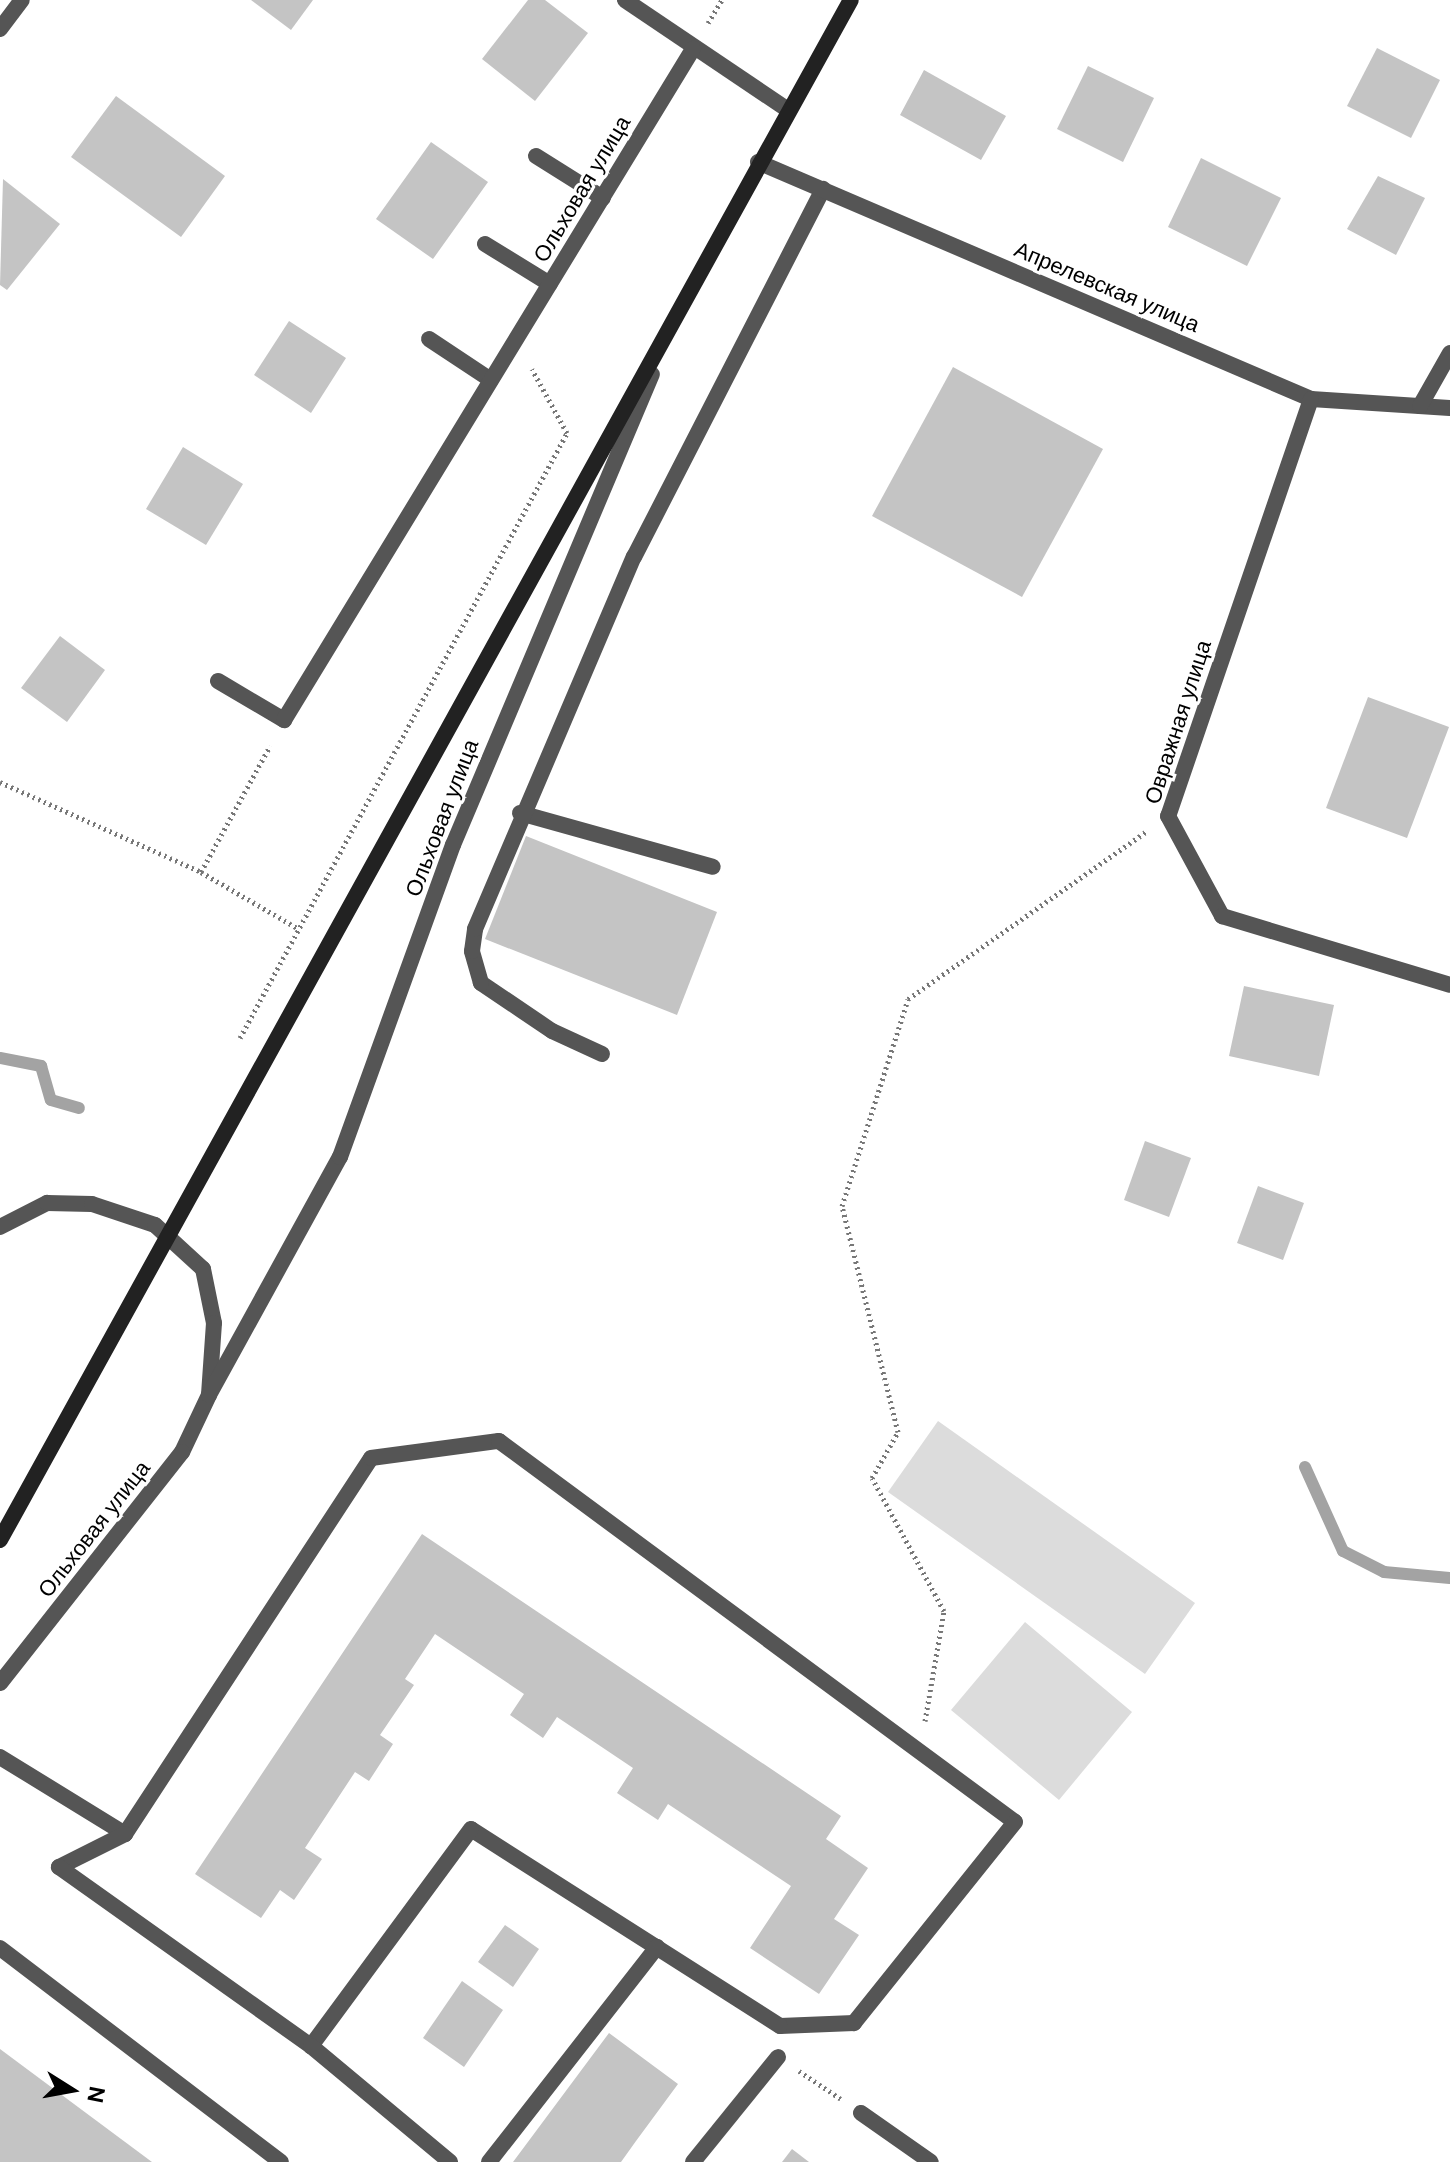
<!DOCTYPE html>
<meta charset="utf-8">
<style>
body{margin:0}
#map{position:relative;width:1450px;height:2162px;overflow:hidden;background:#fff;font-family:"DM Sans",sans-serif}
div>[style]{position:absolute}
.green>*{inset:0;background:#dcdcdc}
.stream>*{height:12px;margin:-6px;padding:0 6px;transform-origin:6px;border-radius:6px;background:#a3a3a3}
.building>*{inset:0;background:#c4c4c4}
.path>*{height:5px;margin-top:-2.5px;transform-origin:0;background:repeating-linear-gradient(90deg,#777 0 2px,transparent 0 6px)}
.service>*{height:16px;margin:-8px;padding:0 8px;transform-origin:8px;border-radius:8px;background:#555}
.minor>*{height:16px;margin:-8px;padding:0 8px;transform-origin:8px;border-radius:8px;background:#555}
.secondary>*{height:16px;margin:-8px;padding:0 8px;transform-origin:8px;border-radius:8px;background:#222}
span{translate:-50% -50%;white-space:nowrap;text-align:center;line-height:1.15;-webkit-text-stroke:6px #fff;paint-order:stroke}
.street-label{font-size:22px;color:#000}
.north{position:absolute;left:32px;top:2050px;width:80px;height:80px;-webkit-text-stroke:6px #fff;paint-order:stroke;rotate:101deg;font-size:22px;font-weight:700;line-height:32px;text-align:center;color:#000}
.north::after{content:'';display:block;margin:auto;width:28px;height:36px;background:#000;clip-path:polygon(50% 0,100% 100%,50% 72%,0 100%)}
</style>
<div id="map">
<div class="green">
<div style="clip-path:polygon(938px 1421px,1195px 1603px,1145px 1674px,888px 1492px)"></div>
<div style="clip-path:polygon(1025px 1622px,1132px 1712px,1059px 1800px,951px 1710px)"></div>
</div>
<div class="stream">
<div style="left:0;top:1058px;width:42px;rotate:11deg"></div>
<div style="left:41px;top:1066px;width:35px;rotate:74deg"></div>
<div style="left:51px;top:1100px;width:29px;rotate:16deg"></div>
<div style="left:1305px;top:1467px;width:92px;rotate:65.7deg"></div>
<div style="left:1343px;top:1551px;width:46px;rotate:27.1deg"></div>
<div style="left:1384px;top:1572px;width:66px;rotate:5.2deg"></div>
</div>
<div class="building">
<div style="clip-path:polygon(251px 0,313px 0,291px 30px)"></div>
<div style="clip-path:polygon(528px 0,545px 0,588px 33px,535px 101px,482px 59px)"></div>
<div style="clip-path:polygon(1377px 48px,1440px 80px,1411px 138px,1347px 106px)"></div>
<div style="clip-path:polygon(1088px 66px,1154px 98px,1123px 162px,1057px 129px)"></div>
<div style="clip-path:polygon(924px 70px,1006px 116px,981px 160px,900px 115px)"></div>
<div style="clip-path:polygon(116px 96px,225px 176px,181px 237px,71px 157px)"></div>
<div style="clip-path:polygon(431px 142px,488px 182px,433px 259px,376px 219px)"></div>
<div style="clip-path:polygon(1201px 158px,1281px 198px,1247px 266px,1168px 227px)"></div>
<div style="clip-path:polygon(1378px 176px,1425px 198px,1396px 255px,1347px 229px)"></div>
<div style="clip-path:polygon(3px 179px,60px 224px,7px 290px,0 285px)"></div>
<div style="clip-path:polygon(289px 321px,346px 358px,311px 413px,254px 375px)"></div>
<div style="clip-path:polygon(953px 367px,1103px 449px,1022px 597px,872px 516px)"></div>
<div style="clip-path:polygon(183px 447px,243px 484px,206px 545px,146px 509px)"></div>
<div style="clip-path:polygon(60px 636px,105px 670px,67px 722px,21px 688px)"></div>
<div style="clip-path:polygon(1368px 697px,1449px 727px,1407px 838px,1326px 808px)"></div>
<div style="clip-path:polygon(526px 836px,717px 912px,677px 1015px,485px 939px)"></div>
<div style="clip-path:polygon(1244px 986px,1334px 1005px,1319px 1076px,1229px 1056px)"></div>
<div style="clip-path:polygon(1145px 1141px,1191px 1158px,1169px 1217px,1124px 1200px)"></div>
<div style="clip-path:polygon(1258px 1186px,1304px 1203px,1283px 1260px,1237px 1243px)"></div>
<div style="clip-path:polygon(422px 1534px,841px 1816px,826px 1839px,868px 1868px,834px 1919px,859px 1935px,819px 1994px,750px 1948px,791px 1886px,668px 1804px,658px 1820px,617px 1793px,633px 1768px,557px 1717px,543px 1738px,510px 1715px,524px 1694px,435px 1634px,405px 1679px,414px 1685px,380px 1735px,393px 1744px,369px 1781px,355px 1772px,305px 1848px,322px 1859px,294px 1900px,280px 1890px,261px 1918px,195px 1874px)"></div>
<div style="clip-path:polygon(505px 1925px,539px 1949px,513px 1987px,478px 1962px)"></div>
<div style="clip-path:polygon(462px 1981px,503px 2010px,464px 2067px,423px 2038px)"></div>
<div style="clip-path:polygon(609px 2033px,678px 2084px,636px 2141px,621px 2162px,513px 2162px)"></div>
<div style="clip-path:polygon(0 2049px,152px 2162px,0 2162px)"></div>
<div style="clip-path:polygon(792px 2149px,809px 2162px,782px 2162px)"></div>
</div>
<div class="path">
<div style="left:708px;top:23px;width:27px;rotate:-59deg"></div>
<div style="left:0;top:782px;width:220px;rotate:24.1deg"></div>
<div style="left:201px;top:872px;width:113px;rotate:30.2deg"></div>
<div style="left:201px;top:872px;width:144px;rotate:-61.3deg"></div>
<div style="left:240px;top:1038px;width:688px;rotate:-61.61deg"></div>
<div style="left:567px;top:433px;width:73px;rotate:-118.7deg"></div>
<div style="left:925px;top:1721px;width:112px;rotate:-80.2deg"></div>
<div style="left:944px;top:1611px;width:151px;rotate:-118.4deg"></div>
<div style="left:872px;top:1478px;width:53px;rotate:-60.5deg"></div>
<div style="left:898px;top:1432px;width:233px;rotate:-103.9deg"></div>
<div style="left:842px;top:1206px;width:217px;rotate:-72.3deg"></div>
<div style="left:908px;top:999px;width:292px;rotate:-35.1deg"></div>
<div style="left:799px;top:2071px;width:50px;rotate:33.7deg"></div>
</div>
<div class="service">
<div style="left:536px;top:156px;width:79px;rotate:32.1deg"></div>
<div style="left:485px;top:244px;width:76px;rotate:31.6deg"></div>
<div style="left:429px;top:339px;width:74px;rotate:33.5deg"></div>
<div style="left:218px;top:681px;width:77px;rotate:30.6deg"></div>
<div style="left:520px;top:813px;width:200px;rotate:15.6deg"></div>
<div style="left:602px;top:1054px;width:55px;rotate:-155.3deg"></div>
<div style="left:552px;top:1031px;width:86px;rotate:-145.9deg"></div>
<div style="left:481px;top:983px;width:33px;rotate:-106deg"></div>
<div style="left:472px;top:951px;width:22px;rotate:-82deg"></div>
<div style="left:475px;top:929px;width:405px;rotate:-66.9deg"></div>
<div style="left:634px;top:557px;width:414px;rotate:-62.8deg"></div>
<div style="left:0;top:1757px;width:147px;rotate:31.6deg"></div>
<div style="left:125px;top:1834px;width:449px;rotate:-56.8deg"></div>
<div style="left:371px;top:1458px;width:129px;rotate:-7.6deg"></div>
<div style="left:499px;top:1441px;width:641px;rotate:36.44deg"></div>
<div style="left:1015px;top:1822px;width:258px;rotate:128.7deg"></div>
<div style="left:854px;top:2023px;width:74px;rotate:177.7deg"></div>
<div style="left:780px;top:2026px;width:366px;rotate:-147.5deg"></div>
<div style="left:471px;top:1829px;width:270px;rotate:126.4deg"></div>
<div style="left:125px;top:1834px;width:74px;rotate:153.4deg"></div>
<div style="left:59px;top:1867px;width:309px;rotate:35.4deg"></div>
<div style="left:311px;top:2046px;width:181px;rotate:39.8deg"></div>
<div style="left:0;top:1948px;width:353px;rotate:37.3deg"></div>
<div style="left:861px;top:2113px;width:85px;rotate:35deg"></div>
<div style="left:489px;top:2162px;width:273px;rotate:-52deg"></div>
<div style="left:693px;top:2162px;width:135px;rotate:-51deg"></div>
</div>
<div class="minor">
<div style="left:625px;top:0;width:197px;rotate:34deg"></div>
<div style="left:0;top:29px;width:36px;rotate:-53deg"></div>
<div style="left:758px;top:162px;width:602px;rotate:23.2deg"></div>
<div style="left:1311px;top:399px;width:139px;rotate:3.7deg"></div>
<div style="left:1311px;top:399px;width:441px;rotate:108.9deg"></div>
<div style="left:1168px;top:816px;width:114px;rotate:61.6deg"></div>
<div style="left:1222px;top:916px;width:238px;rotate:16.8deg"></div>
<div style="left:1420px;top:406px;width:61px;rotate:-60.5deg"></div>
<div style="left:284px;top:720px;width:786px;rotate:-58.64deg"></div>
<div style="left:0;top:1227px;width:53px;rotate:-27.1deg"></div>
<div style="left:47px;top:1203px;width:45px;rotate:1.3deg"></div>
<div style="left:92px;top:1204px;width:66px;rotate:18.4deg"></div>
<div style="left:155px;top:1225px;width:65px;rotate:42.5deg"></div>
<div style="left:203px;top:1269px;width:55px;rotate:78.5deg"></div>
<div style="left:214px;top:1323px;width:72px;rotate:94deg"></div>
<div style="left:209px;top:1395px;width:63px;rotate:115.3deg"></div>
<div style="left:182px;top:1452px;width:294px;rotate:128.2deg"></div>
<div style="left:209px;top:1395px;width:272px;rotate:-61.2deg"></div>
<div style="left:340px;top:1157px;width:332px;rotate:-70.1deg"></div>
<div style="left:453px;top:845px;width:511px;rotate:-67.1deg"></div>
</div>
<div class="secondary">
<div style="left:0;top:1540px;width:1759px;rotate:-61.08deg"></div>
</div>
<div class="street-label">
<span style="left:582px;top:189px;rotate:-59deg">Ольховая улица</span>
<span style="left:1107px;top:287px;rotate:23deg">Апрелевская улица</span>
<span style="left:1178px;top:722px;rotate:-72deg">Овражная улица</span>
<span style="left:442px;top:818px;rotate:-69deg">Ольховая улица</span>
<span style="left:94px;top:1529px;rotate:-52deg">Ольховая улица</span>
</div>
<div class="north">N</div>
</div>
